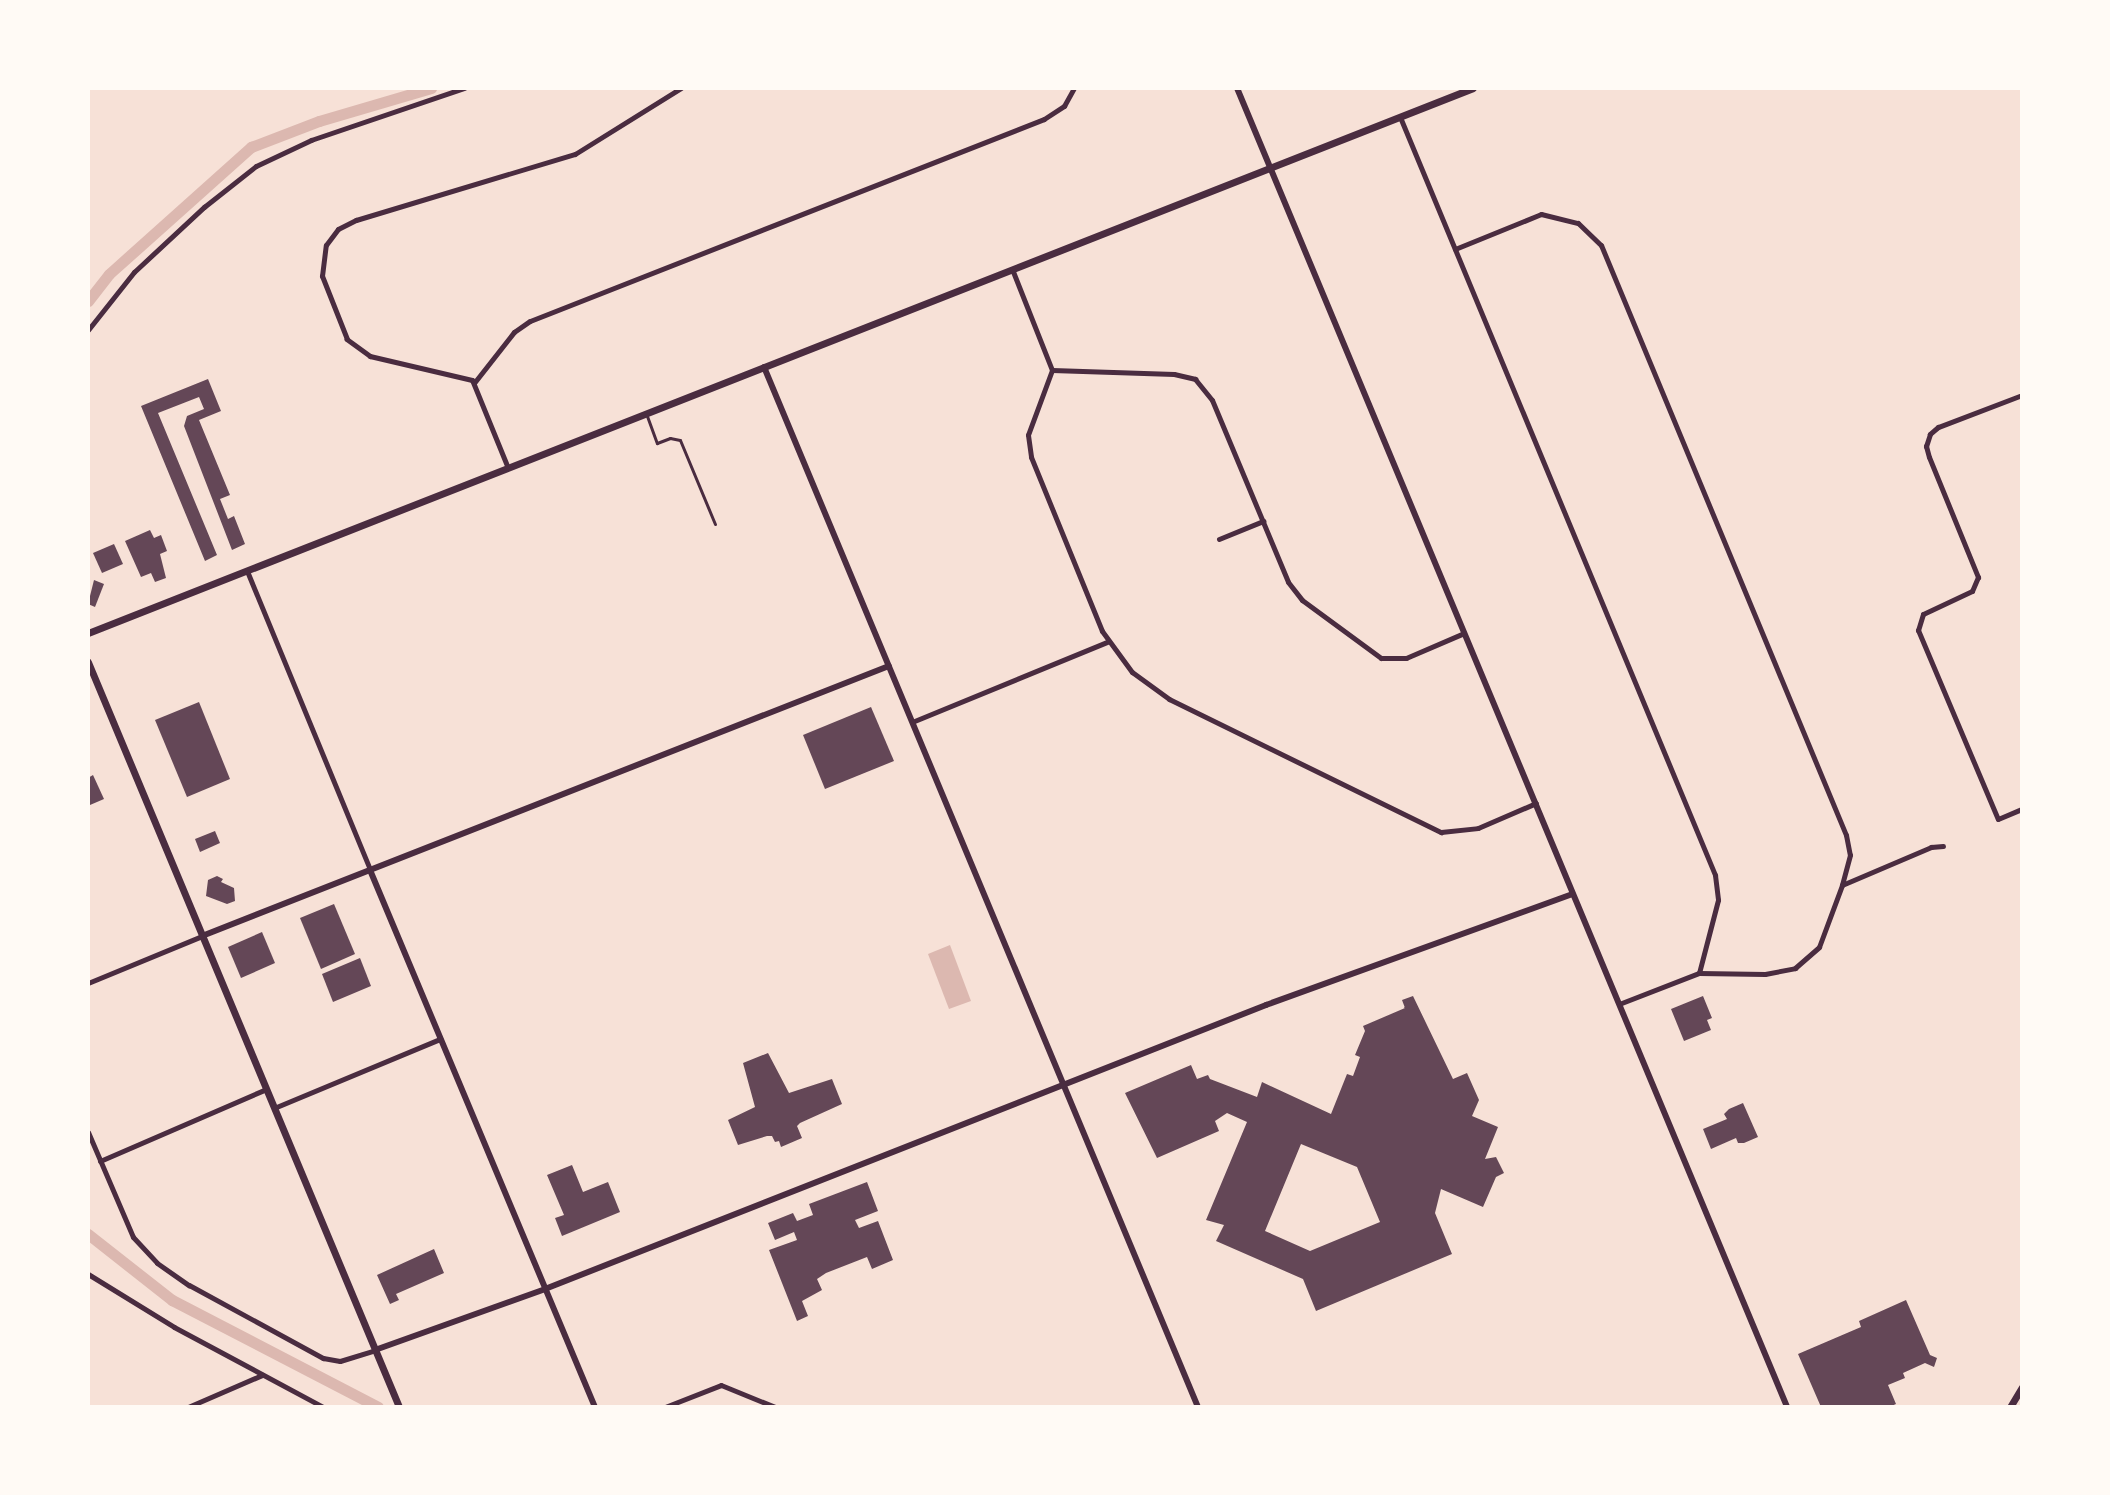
<!DOCTYPE html>
<style>
body{margin:0}
#map{position:relative;width:2110px;height:1495px;overflow:hidden;background:#f7e1d7;font-family:"Public Sans",sans-serif}
div>[style]{position:absolute}
.water>*{inset:0;background:#dcb8b0}
.canal>*{height:11px;margin:-5.5px;padding:0 5.5px;transform-origin:5.5px;border-radius:5.5px;background:#dcb8b0}
.building>*{inset:0;background:#644757}
.service>*{height:3px;margin:-1.5px;padding:0 1.5px;transform-origin:1.5px;border-radius:1.5px;background:#4a2c40}
.minor>*{height:5px;margin:-2.5px;padding:0 2.5px;transform-origin:2.5px;border-radius:2.5px;background:#4a2c40}
.tertiary>*{height:6px;margin:-3px;padding:0 3px;transform-origin:3px;border-radius:3px;background:#4a2c40}
.secondary>*{height:7px;margin:-3.5px;padding:0 3.5px;transform-origin:3.5px;border-radius:3.5px;background:#4a2c40}
span{translate:-50% -50%;white-space:nowrap;text-align:center;line-height:1.15;-webkit-text-stroke:6px #fffaf5;paint-order:stroke}
.frame{position:absolute;inset:0;border:90px solid #fffaf5;pointer-events:none}
</style>
<div id="map">
<div class="water">
<div style="clip-path:polygon(950px 945px,971px 1001px,949px 1009px,928px 954px)"></div>
</div>
<div class="canal">
<div style="left:88px;top:301px;width:34px;rotate:-52deg"></div>
<div style="left:109px;top:274px;width:191px;rotate:-41.8deg"></div>
<div style="left:251px;top:147px;width:73px;rotate:-20.9deg"></div>
<div style="left:319px;top:121px;width:117px;rotate:-16.4deg"></div>
<div style="left:88px;top:1234px;width:107px;rotate:38.2deg"></div>
<div style="left:172px;top:1300px;width:232px;rotate:27.4deg"></div>
</div>
<div class="building">
<div style="clip-path:polygon(208px 379px,221px 411px,199px 420px,230px 495px,220px 499px,228px 519px,234px 516px,245px 544px,232px 550px,184px 426px,187px 416px,204px 409px,199px 397px,158px 413px,217px 555px,205px 561px,141px 406px)"></div>
<div style="clip-path:polygon(150px 530px,154px 538px,161px 535px,167px 551px,160px 554px,166px 578px,155px 582px,151px 573px,141px 577px,125px 541px)"></div>
<div style="clip-path:polygon(114px 544px,123px 564px,102px 573px,93px 553px)"></div>
<div style="clip-path:polygon(94px 580px,104px 584px,95px 607px,88px 604px)"></div>
<div style="clip-path:polygon(199px 702px,230px 779px,187px 797px,155px 720px)"></div>
<div style="clip-path:polygon(871px 707px,894px 761px,825px 789px,803px 735px)"></div>
<div style="clip-path:polygon(93px 775px,104px 799px,90px 805px,88px 778px)"></div>
<div style="clip-path:polygon(215px 831px,220px 843px,200px 852px,195px 839px)"></div>
<div style="clip-path:polygon(217px 876px,223px 879px,221px 882px,234px 888px,235px 901px,227px 904px,206px 896px,208px 880px)"></div>
<div style="clip-path:polygon(334px 904px,355px 954px,321px 969px,300px 918px)"></div>
<div style="clip-path:polygon(262px 932px,275px 963px,241px 978px,228px 947px)"></div>
<div style="clip-path:polygon(360px 958px,371px 986px,333px 1002px,322px 974px)"></div>
<div style="clip-path:polygon(evenodd,1413px 996px,1453px 1079px,1467px 1073px,1479px 1100px,1472px 1116px,1498px 1127px,1485px 1159px,1496px 1157px,1504px 1173px,1496px 1177px,1483px 1207px,1441px 1189px,1435px 1213px,1452px 1254px,1316px 1311px,1303px 1279px,1216px 1241px,1224px 1225px,1206px 1220px,1247px 1122px,1227px 1113px,1215px 1121px,1219px 1131px,1157px 1158px,1125px 1093px,1191px 1065px,1197px 1079px,1208px 1075px,1210px 1079px,1257px 1097px,1262px 1082px,1331px 1114px,1347px 1074px,1353px 1076px,1360px 1057px,1355px 1055px,1365px 1031px,1363px 1026px,1405px 1008px,1402px 1000px,1413px 996px,1301px 1144px,1357px 1167px,1380px 1222px,1310px 1251px,1265px 1231px,1301px 1144px)"></div>
<div style="clip-path:polygon(1703px 996px,1712px 1018px,1707px 1020px,1711px 1030px,1684px 1041px,1671px 1009px)"></div>
<div style="clip-path:polygon(768px 1053px,789px 1093px,832px 1079px,842px 1104px,800px 1123px,797px 1126px,802px 1138px,781px 1147px,779px 1141px,775px 1142px,772px 1136px,767px 1136px,738px 1145px,728px 1120px,755px 1107px,743px 1063px)"></div>
<div style="clip-path:polygon(1743px 1103px,1758px 1137px,1744px 1143px,1738px 1143px,1736px 1138px,1711px 1149px,1703px 1129px,1727px 1119px,1724px 1114px,1729px 1109px)"></div>
<div style="clip-path:polygon(572px 1165px,583px 1192px,608px 1182px,620px 1212px,562px 1236px,555px 1218px,564px 1215px,547px 1175px)"></div>
<div style="clip-path:polygon(867px 1182px,878px 1211px,855px 1220px,859px 1228px,878px 1221px,893px 1260px,872px 1269px,867px 1257px,826px 1273px,817px 1279px,822px 1290px,802px 1301px,808px 1316px,797px 1321px,769px 1250px,797px 1240px,794px 1232px,775px 1240px,768px 1223px,793px 1213px,797px 1221px,813px 1215px,809px 1204px)"></div>
<div style="clip-path:polygon(434px 1249px,444px 1273px,396px 1294px,399px 1300px,390px 1304px,377px 1275px)"></div>
<div style="clip-path:polygon(1906px 1300px,1930px 1355px,1937px 1358px,1934px 1367px,1925px 1363px,1903px 1373px,1905px 1378px,1888px 1385px,1896px 1404px,1889px 1407px,1821px 1407px,1798px 1354px,1861px 1327px,1859px 1321px)"></div>
</div>
<div class="service">
<div style="left:647px;top:416px;width:29px;rotate:70deg"></div>
<div style="left:657px;top:443px;width:14px;rotate:-21deg"></div>
<div style="left:670px;top:438px;width:10px;rotate:11deg"></div>
<div style="left:680px;top:440px;width:91px;rotate:67.4deg"></div>
</div>
<div class="minor">
<div style="left:1400px;top:117px;width:821px;rotate:67.43deg"></div>
<div style="left:1715px;top:875px;width:25px;rotate:83deg"></div>
<div style="left:1718px;top:900px;width:75px;rotate:104.6deg"></div>
<div style="left:1455px;top:249px;width:93px;rotate:-22.1deg"></div>
<div style="left:1541px;top:214px;width:38px;rotate:14deg"></div>
<div style="left:1578px;top:223px;width:32px;rotate:44deg"></div>
<div style="left:1601px;top:245px;width:639px;rotate:67.45deg"></div>
<div style="left:1846px;top:835px;width:20px;rotate:79deg"></div>
<div style="left:1850px;top:855px;width:31px;rotate:105deg"></div>
<div style="left:1012px;top:269px;width:109px;rotate:68.4deg"></div>
<div style="left:1052px;top:370px;width:69px;rotate:110.3deg"></div>
<div style="left:1028px;top:435px;width:22px;rotate:82deg"></div>
<div style="left:1031px;top:457px;width:188px;rotate:67.8deg"></div>
<div style="left:1102px;top:631px;width:51px;rotate:53.8deg"></div>
<div style="left:1132px;top:672px;width:46px;rotate:36.1deg"></div>
<div style="left:1169px;top:699px;width:303px;rotate:26.1deg"></div>
<div style="left:1441px;top:832px;width:37px;rotate:-6deg"></div>
<div style="left:1478px;top:828px;width:63px;rotate:-23.3deg"></div>
<div style="left:88px;top:330px;width:74px;rotate:-51.6deg"></div>
<div style="left:134px;top:272px;width:96px;rotate:-42.9deg"></div>
<div style="left:204px;top:207px;width:66px;rotate:-38.3deg"></div>
<div style="left:256px;top:166px;width:61px;rotate:-25.3deg"></div>
<div style="left:311px;top:140px;width:162px;rotate:-18.8deg"></div>
<div style="left:1052px;top:370px;width:122px;rotate:1.9deg"></div>
<div style="left:1174px;top:374px;width:22px;rotate:13deg"></div>
<div style="left:1195px;top:379px;width:27px;rotate:51deg"></div>
<div style="left:1212px;top:400px;width:197px;rotate:67.3deg"></div>
<div style="left:1288px;top:582px;width:23px;rotate:52deg"></div>
<div style="left:1302px;top:600px;width:98px;rotate:36.3deg"></div>
<div style="left:1381px;top:658px;width:25px"></div>
<div style="left:1406px;top:658px;width:63px;rotate:-23.3deg"></div>
<div style="left:474px;top:383px;width:65px;rotate:-51.9deg"></div>
<div style="left:514px;top:332px;width:19px;rotate:-35deg"></div>
<div style="left:530px;top:321px;width:552px;rotate:-21.45deg"></div>
<div style="left:1044px;top:119px;width:24px;rotate:-33deg"></div>
<div style="left:1064px;top:106px;width:21px;rotate:-61deg"></div>
<div style="left:2022px;top:395px;width:90px;rotate:159.1deg"></div>
<div style="left:1938px;top:427px;width:11px;rotate:139deg"></div>
<div style="left:1930px;top:434px;width:13px;rotate:108deg"></div>
<div style="left:1926px;top:446px;width:11px;rotate:75deg"></div>
<div style="left:1929px;top:457px;width:130px;rotate:67.8deg"></div>
<div style="left:1978px;top:577px;width:15px;rotate:113deg"></div>
<div style="left:1972px;top:591px;width:54px;rotate:154.9deg"></div>
<div style="left:1923px;top:614px;width:17px;rotate:107deg"></div>
<div style="left:1918px;top:630px;width:205px;rotate:67.1deg"></div>
<div style="left:1998px;top:819px;width:26px;rotate:-23deg"></div>
<div style="left:508px;top:468px;width:95px;rotate:-112.2deg"></div>
<div style="left:472px;top:380px;width:105px;rotate:-166.8deg"></div>
<div style="left:370px;top:356px;width:29px;rotate:-144deg"></div>
<div style="left:347px;top:339px;width:68px;rotate:-111.6deg"></div>
<div style="left:322px;top:276px;width:31px;rotate:-83deg"></div>
<div style="left:326px;top:245px;width:20px;rotate:-53deg"></div>
<div style="left:338px;top:229px;width:20px;rotate:-27deg"></div>
<div style="left:356px;top:220px;width:229px;rotate:-16.8deg"></div>
<div style="left:575px;top:154px;width:125px;rotate:-31.9deg"></div>
<div style="left:1219px;top:539px;width:48px;rotate:-22.2deg"></div>
<div style="left:247px;top:571px;width:323px;rotate:67.6deg"></div>
<div style="left:912px;top:722px;width:211px;rotate:-22.3deg"></div>
<div style="left:88px;top:983px;width:123px;rotate:-22.4deg"></div>
<div style="left:1619px;top:1004px;width:86px;rotate:-21.2deg"></div>
<div style="left:1699px;top:973px;width:66px;rotate:0.9deg"></div>
<div style="left:1765px;top:974px;width:31px;rotate:-11deg"></div>
<div style="left:1795px;top:968px;width:32px;rotate:-41deg"></div>
<div style="left:1819px;top:947px;width:66px;rotate:-69.6deg"></div>
<div style="left:1842px;top:885px;width:97px;rotate:-23.1deg"></div>
<div style="left:1931px;top:847px;width:12px;rotate:-5deg"></div>
<div style="left:274px;top:1108px;width:180px;rotate:-22.6deg"></div>
<div style="left:88px;top:1132px;width:114px;rotate:66.8deg"></div>
<div style="left:133px;top:1237px;width:35px;rotate:47deg"></div>
<div style="left:157px;top:1263px;width:39px;rotate:35deg"></div>
<div style="left:189px;top:1285px;width:153px;rotate:28.6deg"></div>
<div style="left:323px;top:1358px;width:17px;rotate:10deg"></div>
<div style="left:340px;top:1361px;width:37px;rotate:-17deg"></div>
<div style="left:100px;top:1161px;width:181px;rotate:-23.4deg"></div>
<div style="left:88px;top:1274px;width:101px;rotate:31.6deg"></div>
<div style="left:174px;top:1327px;width:169px;rotate:28.2deg"></div>
<div style="left:188px;top:1407px;width:81px;rotate:-23.4deg"></div>
<div style="left:665px;top:1407px;width:60px;rotate:-21.4deg"></div>
<div style="left:721px;top:1385px;width:58px;rotate:22.2deg"></div>
</div>
<div class="tertiary">
<div style="left:1237px;top:88px;width:1429px;rotate:67.36deg"></div>
<div style="left:764px;top:367px;width:1127px;rotate:67.35deg"></div>
<div style="left:370px;top:870px;width:582px;rotate:67.27deg"></div>
<div style="left:202px;top:936px;width:738px;rotate:-21.46deg"></div>
<div style="left:375px;top:1350px;width:181px;rotate:-19.7deg"></div>
<div style="left:545px;top:1289px;width:775px;rotate:-21.5deg"></div>
<div style="left:1266px;top:1005px;width:326px;rotate:-19.9deg"></div>
</div>
<div class="secondary">
<div style="left:88px;top:633px;width:1488px;rotate:-21.48deg"></div>
<div style="left:88px;top:662px;width:807px;rotate:67.34deg"></div>
<div style="left:2010px;top:1407px;width:23px;rotate:-59deg"></div>
</div>
<div class="frame"></div>
</div>
